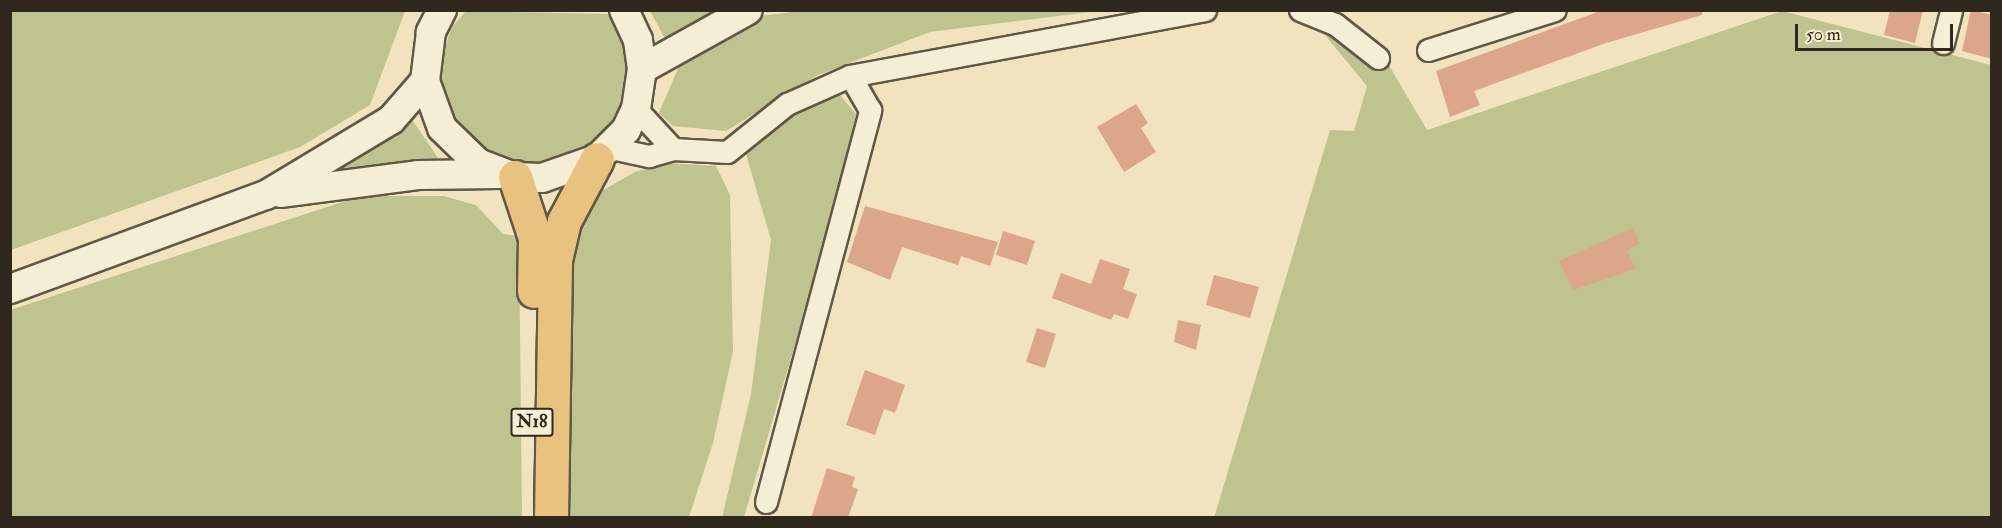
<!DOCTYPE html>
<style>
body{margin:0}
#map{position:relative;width:2002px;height:528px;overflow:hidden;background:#f1e3be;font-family:"IM FELL Double Pica",serif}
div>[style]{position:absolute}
.green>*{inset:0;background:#bec38f}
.building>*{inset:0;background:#dba689}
.roads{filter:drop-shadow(2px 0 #605746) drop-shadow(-2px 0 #605746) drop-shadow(0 2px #605746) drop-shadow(0 -2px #605746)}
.street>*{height:21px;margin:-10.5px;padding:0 10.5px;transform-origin:10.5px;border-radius:10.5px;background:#f6edd5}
.secondary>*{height:28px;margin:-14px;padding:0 14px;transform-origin:14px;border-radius:14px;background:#f6edd5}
.highway>*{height:33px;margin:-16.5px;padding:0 16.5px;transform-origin:16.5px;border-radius:16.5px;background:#e8c27f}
span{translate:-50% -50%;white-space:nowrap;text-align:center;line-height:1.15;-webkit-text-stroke:4.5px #f6edd5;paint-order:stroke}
.shield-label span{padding:2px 4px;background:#f6edd5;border:2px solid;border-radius:4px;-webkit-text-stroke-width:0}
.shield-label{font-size:18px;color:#30281e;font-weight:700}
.frame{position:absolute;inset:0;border:12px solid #30281e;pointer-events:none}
.scale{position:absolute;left:1795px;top:24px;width:158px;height:27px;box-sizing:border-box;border:3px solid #30281e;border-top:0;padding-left:8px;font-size:18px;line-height:21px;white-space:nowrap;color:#30281e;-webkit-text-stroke:4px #f6edd5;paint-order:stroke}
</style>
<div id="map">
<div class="green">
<div style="clip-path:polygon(809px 10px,1099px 11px,930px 32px,818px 75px,726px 131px,673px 126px,659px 113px,683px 57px,736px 19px)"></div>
<div style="clip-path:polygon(10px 11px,11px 10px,405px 11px,370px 105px,300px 147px,11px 250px)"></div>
<div style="clip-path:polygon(466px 11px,608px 14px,624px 47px,627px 84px,615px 119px,592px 147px,559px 163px,523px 166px,488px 155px,460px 131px,443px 98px,440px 62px,452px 27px)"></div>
<div style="clip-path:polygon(650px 11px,719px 11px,668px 44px)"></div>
<div style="clip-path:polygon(1305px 11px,1329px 11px,1374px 40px,1427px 130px,1782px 11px,1991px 65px,1991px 517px,1214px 518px,1330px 130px,1354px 131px,1367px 86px)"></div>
<div style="clip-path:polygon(839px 94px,856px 114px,850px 158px,744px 517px,722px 518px,751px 394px,771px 240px,746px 154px,808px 103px)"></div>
<div style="clip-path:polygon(409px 115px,438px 158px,321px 176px)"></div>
<div style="clip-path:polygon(667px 163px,716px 166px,730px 195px,733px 351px,713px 443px,689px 517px,570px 518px,572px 235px,589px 198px,635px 172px)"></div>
<div style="clip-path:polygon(361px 196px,443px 196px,476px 205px,503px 234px,519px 236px,522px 517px,11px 517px,10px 310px)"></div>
</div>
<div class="building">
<div style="clip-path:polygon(1603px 10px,1702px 10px,1702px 15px,1606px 43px,1474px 91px,1480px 105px,1450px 117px,1436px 71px)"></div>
<div style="clip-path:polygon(1890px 10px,1923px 10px,1915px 43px,1884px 35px)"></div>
<div style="clip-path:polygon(1971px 10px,1992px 15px,1992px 59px,1962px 51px)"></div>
<div style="clip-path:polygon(1136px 104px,1148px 123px,1141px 128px,1156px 152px,1124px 172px,1097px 127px)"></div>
<div style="clip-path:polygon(865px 206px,998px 242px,990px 266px,961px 256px,958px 265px,902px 247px,890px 280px,847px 262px)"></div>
<div style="clip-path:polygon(1633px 228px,1640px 244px,1627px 250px,1635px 269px,1573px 290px,1559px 261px)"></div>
<div style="clip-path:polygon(1003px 231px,1035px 241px,1027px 265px,996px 255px)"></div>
<div style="clip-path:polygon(1100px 259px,1130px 269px,1123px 289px,1137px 294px,1128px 319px,1114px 314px,1111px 320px,1052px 298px,1061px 273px,1091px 284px)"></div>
<div style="clip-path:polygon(1214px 275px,1259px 287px,1250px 318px,1206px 305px)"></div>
<div style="clip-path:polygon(1178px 320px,1201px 325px,1196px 350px,1174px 342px)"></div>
<div style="clip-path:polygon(1037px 328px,1056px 334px,1045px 368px,1026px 362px)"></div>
<div style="clip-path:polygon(865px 370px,905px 385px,895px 413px,884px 409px,875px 435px,846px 425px)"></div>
<div style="clip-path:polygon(827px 468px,855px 477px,852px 487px,858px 489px,848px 518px,811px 518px)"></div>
</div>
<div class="roads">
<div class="street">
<div style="left:1300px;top:10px;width:38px;rotate:22deg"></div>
<div style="left:1335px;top:24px;width:55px;rotate:38.3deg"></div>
<div style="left:1943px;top:43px;width:34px;rotate:-76deg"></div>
<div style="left:1428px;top:50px;width:133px;rotate:-17.5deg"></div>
<div style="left:636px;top:109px;width:54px;rotate:47.2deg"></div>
<div style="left:611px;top:148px;width:39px;rotate:12deg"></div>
<div style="left:649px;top:156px;width:25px;rotate:-16deg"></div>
<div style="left:673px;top:149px;width:54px;rotate:3.2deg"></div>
<div style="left:727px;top:152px;width:77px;rotate:-38.7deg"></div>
<div style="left:787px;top:104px;width:69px;rotate:-24deg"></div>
<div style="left:850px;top:76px;width:361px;rotate:-10.5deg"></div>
<div style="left:766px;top:502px;width:406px;rotate:-75.1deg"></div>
<div style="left:870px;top:110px;width:39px;rotate:-120deg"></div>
</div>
<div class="secondary">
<div style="left:442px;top:10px;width:25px;rotate:117deg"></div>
<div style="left:431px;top:32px;width:49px;rotate:97deg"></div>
<div style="left:425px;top:81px;width:50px;rotate:70.1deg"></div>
<div style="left:442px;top:128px;width:50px;rotate:44.2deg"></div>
<div style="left:478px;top:163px;width:40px;rotate:21deg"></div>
<div style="left:515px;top:177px;width:27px;rotate:2deg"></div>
<div style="left:542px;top:178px;width:58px;rotate:-19.1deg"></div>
<div style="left:597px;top:159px;width:41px;rotate:-45deg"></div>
<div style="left:626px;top:130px;width:23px;rotate:-65deg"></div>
<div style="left:636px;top:109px;width:40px;rotate:-81.5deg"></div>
<div style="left:642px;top:69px;width:29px;rotate:-98deg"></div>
<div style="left:638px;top:40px;width:33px;rotate:-115deg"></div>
<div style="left:642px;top:69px;width:121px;rotate:-29.1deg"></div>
<div style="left:280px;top:193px;width:139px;rotate:-7.4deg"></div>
<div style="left:418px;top:175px;width:81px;rotate:-0.7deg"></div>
<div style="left:10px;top:289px;width:273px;rotate:-20.2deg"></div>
<div style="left:266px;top:195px;width:146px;rotate:-31deg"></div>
<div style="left:391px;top:120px;width:52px;rotate:-48.9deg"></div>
</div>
<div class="highway">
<div style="left:515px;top:177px;width:64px;rotate:71.8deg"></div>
<div style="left:535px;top:238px;width:53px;rotate:91.1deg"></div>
<div style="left:551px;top:518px;width:258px;rotate:-89.1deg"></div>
<div style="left:555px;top:260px;width:40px;rotate:-77deg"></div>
<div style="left:564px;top:221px;width:70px;rotate:-62deg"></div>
</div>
</div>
<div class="shield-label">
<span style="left:532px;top:422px">N18</span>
</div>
<div class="frame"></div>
<div class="scale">50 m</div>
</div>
